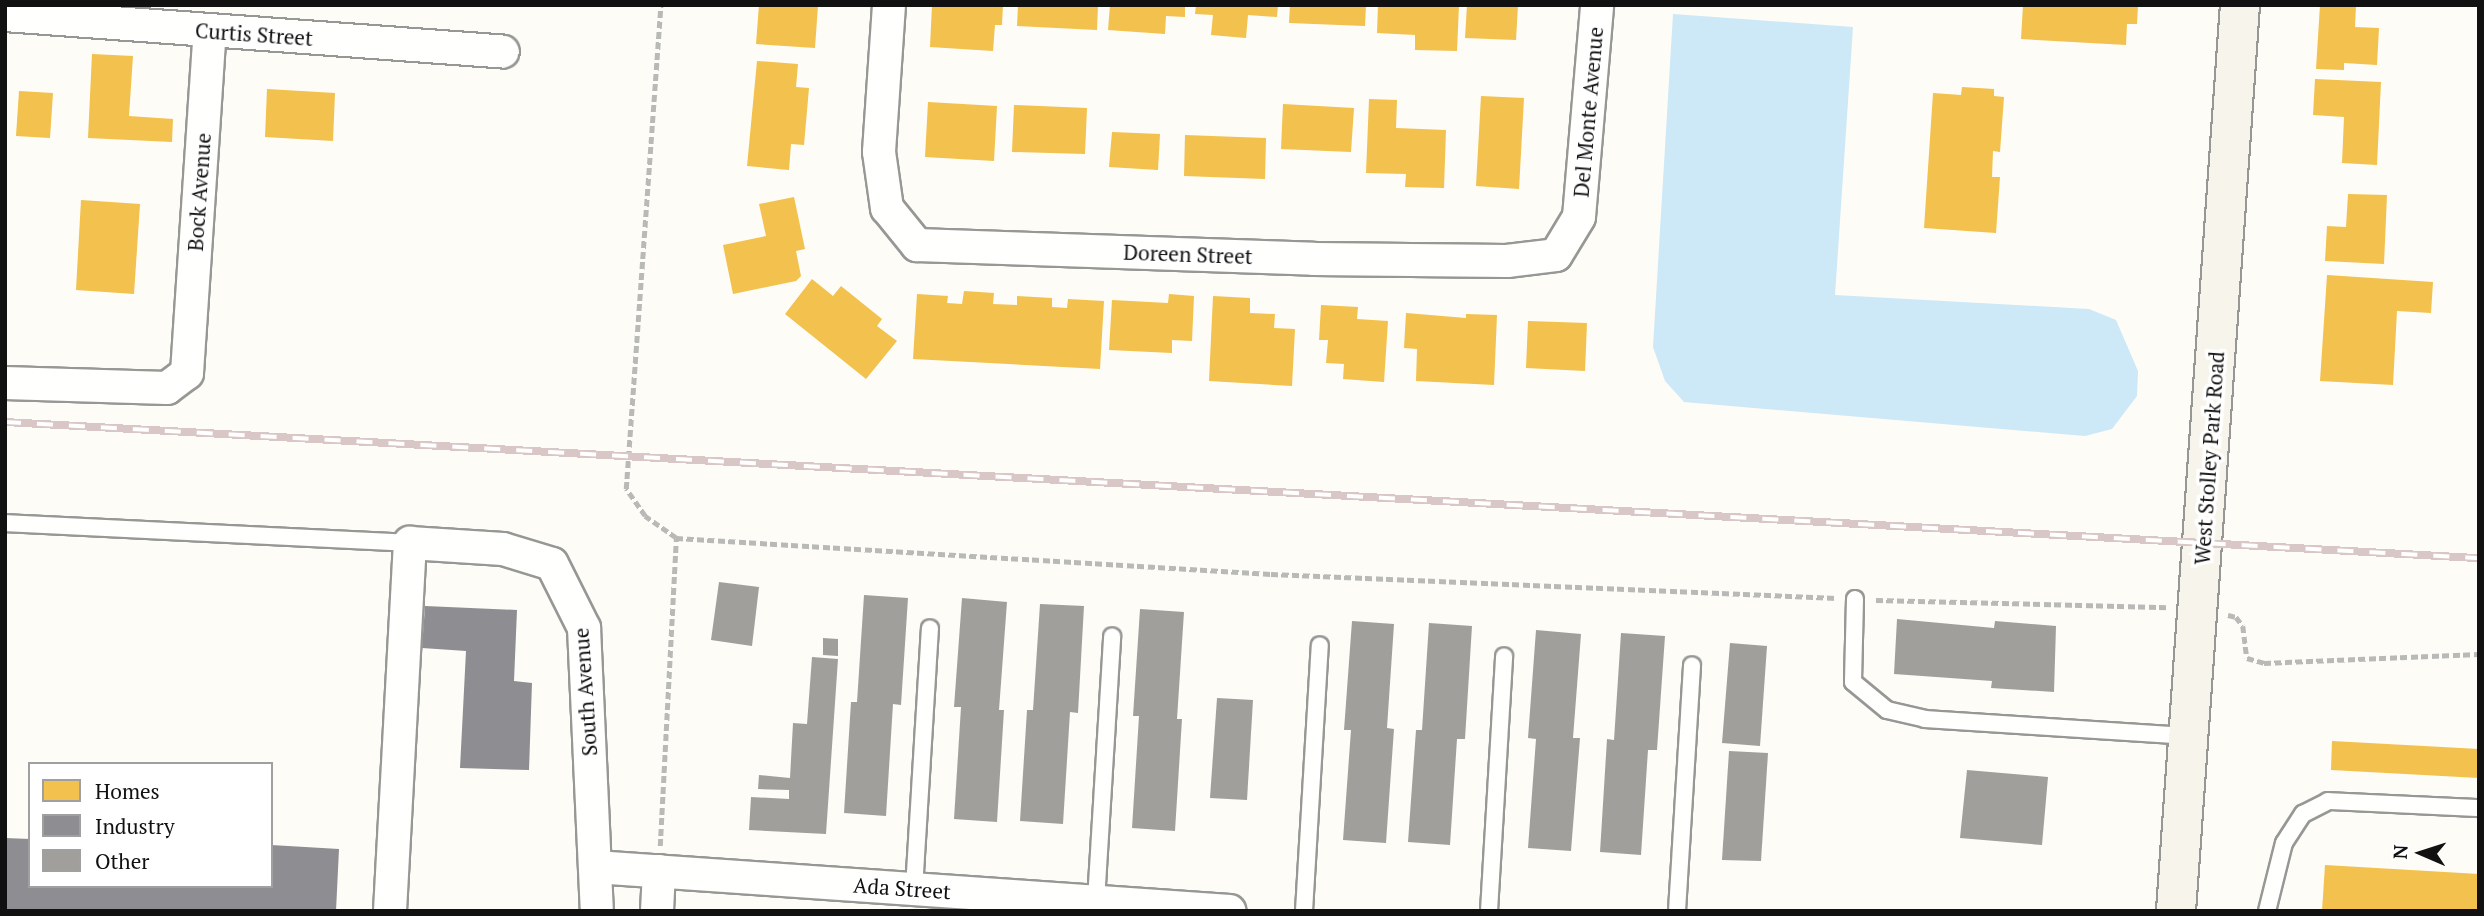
<!DOCTYPE html>
<style>
body{margin:0}
#map{position:relative;width:2484px;height:916px;overflow:hidden;background:#fdfcf7;font-family:"PT Serif",serif}
div>[style]{position:absolute}
.water>*{inset:0;background:#cde8f7}
.homes>*{inset:0;background:#f2c14e}
.industry>*{inset:0;background:#8d8d92}
.building>*{inset:0;background:#a19f9c}
.path>*{height:4.5px;margin-top:-2.25px;transform-origin:0;background:repeating-linear-gradient(90deg,#b9b9b8 0 7px,transparent 0 10.5px)}
.roads{filter:drop-shadow(2px 0 #979795) drop-shadow(-2px 0 #979795) drop-shadow(0 2px #979795) drop-shadow(0 -2px #979795)}
.lane>*{height:16px;margin:-8px;padding:0 8px;transform-origin:8px;border-radius:8px;background:#fffffe}
.street>*{height:32px;margin:-16px;padding:0 16px;transform-origin:16px;border-radius:16px;background:#fffffe}
.secondary>*{height:38px;margin:-19px;padding:0 19px;transform-origin:19px;border-radius:19px;background:#f6f4eb}
.rail>*{height:8px;margin-top:-4px;transform-origin:0;background:repeating-linear-gradient(90deg,#fff 0 16px,#d9c6c7 0 32px);box-sizing:border-box;border-block:2px solid #d9c6c7}
span{translate:-50% -50%;white-space:nowrap;text-align:center;line-height:1.15;-webkit-text-stroke:7px #fff;paint-order:stroke}
.street-label{font-size:21px;color:#111}
.frame{position:absolute;inset:0;border:7px solid #111;pointer-events:none}
.legend{position:absolute;left:28px;top:762px;width:245px;height:126px;box-sizing:border-box;background:#fff;border:2px solid #a0a0a0;margin:0;padding:9px 12px;list-style:none;font-size:21px;color:#111}
.legend li{display:flex;align-items:center;gap:14px;height:35px}
.legend b{width:35px;border:2px solid #a0a0a0}
.north{position:absolute;left:2386px;top:818px;width:70px;height:70px;-webkit-text-stroke:5px #fff;paint-order:stroke;rotate:273deg;font-size:19px;font-weight:700;line-height:28px;text-align:center;color:#111}
.north::after{content:'';display:block;margin:auto;width:24px;height:32px;background:#111;clip-path:polygon(50% 0,100% 100%,50% 72%,0 100%)}
</style>
<div id="map">
<div class="water">
<div style="clip-path:polygon(1673px 14px,1853px 27px,1835px 295px,2089px 309px,2116px 320px,2138px 371px,2137px 396px,2112px 429px,2085px 436px,1684px 402px,1665px 381px,1653px 347px)"></div>
</div>
<div class="homes">
<div style="clip-path:polygon(759px 5px,818px 5px,815px 48px,756px 44px)"></div>
<div style="clip-path:polygon(932px 5px,1003px 5px,1002px 25px,995px 25px,993px 51px,930px 47px)"></div>
<div style="clip-path:polygon(1018px 5px,1098px 5px,1097px 30px,1017px 26px)"></div>
<div style="clip-path:polygon(1110px 5px,1185px 5px,1185px 17px,1166px 16px,1165px 34px,1108px 30px)"></div>
<div style="clip-path:polygon(1196px 5px,1278px 5px,1277px 17px,1248px 15px,1246px 38px,1211px 35px,1213px 15px,1195px 14px)"></div>
<div style="clip-path:polygon(1290px 5px,1366px 5px,1365px 26px,1289px 23px)"></div>
<div style="clip-path:polygon(1378px 5px,1459px 5px,1457px 51px,1415px 50px,1415px 35px,1377px 33px)"></div>
<div style="clip-path:polygon(1467px 5px,1518px 5px,1516px 40px,1465px 38px)"></div>
<div style="clip-path:polygon(2023px 5px,2138px 5px,2137px 24px,2127px 24px,2126px 45px,2021px 39px)"></div>
<div style="clip-path:polygon(2320px 5px,2356px 5px,2355px 27px,2379px 28px,2377px 65px,2344px 63px,2344px 70px,2316px 69px)"></div>
<div style="clip-path:polygon(92px 54px,133px 56px,129px 116px,173px 119px,172px 142px,88px 138px)"></div>
<div style="clip-path:polygon(757px 61px,798px 64px,796px 87px,809px 88px,804px 145px,791px 144px,789px 170px,747px 166px)"></div>
<div style="clip-path:polygon(2315px 79px,2381px 82px,2377px 165px,2342px 163px,2344px 117px,2313px 115px)"></div>
<div style="clip-path:polygon(1962px 87px,1994px 89px,1994px 96px,2004px 97px,2000px 152px,1993px 151px,1992px 177px,2000px 177px,1996px 233px,1924px 228px,1933px 93px,1961px 95px)"></div>
<div style="clip-path:polygon(267px 89px,335px 93px,333px 141px,265px 137px)"></div>
<div style="clip-path:polygon(19px 91px,53px 93px,50px 138px,16px 136px)"></div>
<div style="clip-path:polygon(1481px 96px,1524px 98px,1519px 189px,1476px 186px)"></div>
<div style="clip-path:polygon(1369px 99px,1397px 100px,1396px 128px,1446px 130px,1444px 188px,1405px 187px,1406px 174px,1366px 173px)"></div>
<div style="clip-path:polygon(928px 102px,997px 106px,994px 161px,925px 157px)"></div>
<div style="clip-path:polygon(1283px 104px,1354px 108px,1351px 152px,1281px 149px)"></div>
<div style="clip-path:polygon(1014px 105px,1087px 108px,1085px 154px,1012px 152px)"></div>
<div style="clip-path:polygon(1112px 132px,1160px 134px,1158px 170px,1109px 167px)"></div>
<div style="clip-path:polygon(1185px 135px,1266px 138px,1265px 179px,1184px 176px)"></div>
<div style="clip-path:polygon(2348px 194px,2387px 195px,2384px 264px,2325px 261px,2327px 226px,2346px 227px)"></div>
<div style="clip-path:polygon(794px 197px,805px 249px,796px 251px,801px 276px,796px 281px,733px 294px,723px 245px,766px 236px,759px 204px)"></div>
<div style="clip-path:polygon(81px 200px,140px 204px,134px 294px,76px 290px)"></div>
<div style="clip-path:polygon(2327px 275px,2433px 282px,2431px 313px,2397px 311px,2393px 385px,2320px 381px)"></div>
<div style="clip-path:polygon(812px 279px,833px 296px,841px 286px,882px 319px,877px 326px,897px 341px,866px 379px,785px 314px)"></div>
<div style="clip-path:polygon(964px 291px,994px 293px,993px 304px,1017px 305px,1017px 296px,1052px 298px,1052px 307px,1067px 308px,1068px 299px,1104px 301px,1100px 369px,913px 359px,917px 294px,948px 296px,947px 303px,962px 304px)"></div>
<div style="clip-path:polygon(1169px 294px,1194px 296px,1192px 341px,1172px 340px,1172px 353px,1109px 350px,1112px 300px,1168px 303px)"></div>
<div style="clip-path:polygon(1213px 296px,1250px 298px,1250px 313px,1275px 314px,1274px 328px,1295px 329px,1292px 386px,1209px 381px)"></div>
<div style="clip-path:polygon(1321px 305px,1358px 307px,1357px 319px,1388px 321px,1384px 382px,1343px 379px,1344px 364px,1326px 363px,1328px 340px,1319px 340px)"></div>
<div style="clip-path:polygon(1406px 313px,1466px 318px,1466px 314px,1497px 315px,1494px 385px,1416px 381px,1417px 349px,1404px 348px)"></div>
<div style="clip-path:polygon(1528px 321px,1587px 323px,1585px 371px,1526px 368px)"></div>
<div style="clip-path:polygon(2332px 741px,2479px 749px,2479px 778px,2331px 770px)"></div>
<div style="clip-path:polygon(2325px 865px,2479px 874px,2479px 911px,2322px 911px)"></div>
</div>
<div class="industry">
<div style="clip-path:polygon(425px 606px,517px 610px,514px 681px,532px 683px,529px 770px,460px 768px,466px 651px,422px 648px)"></div>
<div style="clip-path:polygon(5px 838px,30px 839px,30px 886px,271px 886px,271px 845px,339px 849px,336px 911px,5px 911px)"></div>
</div>
<div class="building">
<div style="clip-path:polygon(719px 582px,759px 587px,752px 646px,711px 640px)"></div>
<div style="clip-path:polygon(864px 595px,908px 598px,901px 705px,893px 704px,886px 816px,844px 813px,851px 702px,857px 702px)"></div>
<div style="clip-path:polygon(962px 598px,1007px 602px,999px 710px,1004px 710px,997px 822px,954px 819px,961px 707px,954px 707px)"></div>
<div style="clip-path:polygon(1040px 604px,1084px 606px,1078px 713px,1070px 712px,1063px 824px,1020px 821px,1027px 710px,1033px 710px)"></div>
<div style="clip-path:polygon(1140px 609px,1184px 612px,1177px 719px,1182px 719px,1175px 831px,1132px 828px,1139px 716px,1133px 716px)"></div>
<div style="clip-path:polygon(1897px 619px,1994px 628px,1995px 621px,2056px 626px,2054px 692px,1991px 688px,1992px 681px,1894px 674px)"></div>
<div style="clip-path:polygon(1352px 621px,1394px 624px,1387px 728px,1394px 729px,1386px 843px,1343px 840px,1351px 730px,1344px 730px)"></div>
<div style="clip-path:polygon(1429px 623px,1472px 626px,1465px 739px,1457px 739px,1450px 845px,1408px 842px,1416px 730px,1422px 730px)"></div>
<div style="clip-path:polygon(1536px 630px,1581px 634px,1573px 738px,1580px 738px,1571px 851px,1528px 848px,1536px 739px,1528px 738px)"></div>
<div style="clip-path:polygon(1621px 633px,1665px 636px,1657px 750px,1648px 750px,1641px 855px,1600px 852px,1607px 739px,1614px 740px)"></div>
<div style="clip-path:polygon(823px 638px,838px 639px,838px 656px,823px 655px)"></div>
<div style="clip-path:polygon(1730px 643px,1767px 646px,1760px 746px,1722px 743px)"></div>
<div style="clip-path:polygon(812px 657px,838px 659px,826px 834px,749px 830px,751px 797px,789px 799px,789px 790px,758px 789px,759px 775px,790px 778px,793px 723px,807px 724px)"></div>
<div style="clip-path:polygon(1217px 698px,1253px 700px,1247px 800px,1210px 798px)"></div>
<div style="clip-path:polygon(1729px 751px,1768px 753px,1761px 861px,1722px 860px)"></div>
<div style="clip-path:polygon(1967px 770px,2048px 777px,2042px 845px,1960px 838px)"></div>
</div>
<div class="path">
<div style="left:676px;top:538px;width:596px;rotate:3.46deg"></div>
<div style="left:1271px;top:574px;width:566px;rotate:2.43deg"></div>
<div style="left:1876px;top:600px;width:292px;rotate:1.4deg"></div>
<div style="left:2228px;top:615px;width:8px;rotate:14deg"></div>
<div style="left:2236px;top:617px;width:11px;rotate:52deg"></div>
<div style="left:2243px;top:626px;width:32px;rotate:83deg"></div>
<div style="left:2247px;top:658px;width:18px;rotate:16deg"></div>
<div style="left:2264px;top:663px;width:215px;rotate:-2.4deg"></div>
<div style="left:660px;top:846px;width:308px;rotate:-87deg"></div>
<div style="left:676px;top:538px;width:38px;rotate:-145deg"></div>
<div style="left:645px;top:516px;width:33px;rotate:-125deg"></div>
<div style="left:626px;top:489px;width:485px;rotate:-85.9deg"></div>
</div>
<div class="roads">
<div class="lane">
<div style="left:5px;top:523px;width:405px;rotate:2.8deg"></div>
<div style="left:1855px;top:599px;width:83px;rotate:91.4deg"></div>
<div style="left:1853px;top:682px;width:44px;rotate:39.5deg"></div>
<div style="left:1887px;top:710px;width:39px;rotate:13deg"></div>
<div style="left:1925px;top:719px;width:265px;rotate:3.7deg"></div>
<div style="left:914px;top:889px;width:261px;rotate:-86.5deg"></div>
<div style="left:1096px;top:901px;width:265px;rotate:-86.5deg"></div>
<div style="left:1304px;top:911px;width:266px;rotate:-86.6deg"></div>
<div style="left:1489px;top:911px;width:255px;rotate:-86.6deg"></div>
<div style="left:1677px;top:911px;width:246px;rotate:-86.5deg"></div>
<div style="left:2267px;top:911px;width:70px;rotate:-76deg"></div>
<div style="left:2284px;top:843px;width:35px;rotate:-57deg"></div>
<div style="left:2303px;top:814px;width:28px;rotate:-27deg"></div>
<div style="left:2328px;top:801px;width:151px;rotate:2.7deg"></div>
</div>
<div class="street">
<div style="left:889px;top:5px;width:147px;rotate:93.9deg"></div>
<div style="left:879px;top:152px;width:57px;rotate:81.9deg"></div>
<div style="left:887px;top:208px;width:48px;rotate:51deg"></div>
<div style="left:917px;top:245px;width:397px;rotate:2deg"></div>
<div style="left:1314px;top:259px;width:193px;rotate:0.6deg"></div>
<div style="left:1507px;top:261px;width:49px;rotate:-7deg"></div>
<div style="left:1556px;top:255px;width:44px;rotate:-58.8deg"></div>
<div style="left:1579px;top:217px;width:213px;rotate:-85.1deg"></div>
<div style="left:5px;top:15px;width:499px;rotate:4.2deg"></div>
<div style="left:5px;top:383px;width:162px;rotate:1.8deg"></div>
<div style="left:167px;top:388px;width:25px;rotate:-37deg"></div>
<div style="left:187px;top:373px;width:343px;rotate:-86.2deg"></div>
<div style="left:595px;top:867px;width:636px;rotate:3.97deg"></div>
<div style="left:390px;top:911px;width:369px;rotate:-86.9deg"></div>
<div style="left:410px;top:543px;width:93px;rotate:3.7deg"></div>
<div style="left:503px;top:549px;width:51px;rotate:17deg"></div>
<div style="left:552px;top:564px;width:72px;rotate:63.4deg"></div>
<div style="left:584px;top:628px;width:283px;rotate:87.4deg"></div>
<div style="left:657px;top:911px;width:40px;rotate:-87.1deg"></div>
</div>
<div class="secondary">
<div style="left:2176px;top:911px;width:908px;rotate:-85.96deg"></div>
</div>
</div>
<div class="rail">
<div style="left:5px;top:422px;width:2478px;rotate:3.15deg"></div>
</div>
<div class="street-label">
<span style="left:254px;top:34px;rotate:4deg">Curtis Street</span>
<span style="left:1588px;top:112px;rotate:-85deg">Del Monte Avenue</span>
<span style="left:199px;top:192px;rotate:-86deg">Bock Avenue</span>
<span style="left:1188px;top:254px;rotate:2deg">Doreen Street</span>
<span style="left:2209px;top:458px;rotate:-86deg">West Stolley Park Road</span>
<span style="left:585px;top:692px;rotate:-94deg">South Avenue</span>
<span style="left:902px;top:888px;rotate:4deg">Ada Street</span>
</div>
<div class="frame"></div>
<ul class="legend">
<li><b style="height:19px;background:#f2c14e"></b>Homes</li>
<li><b style="height:19px;background:#8d8d92"></b>Industry</li>
<li><b style="height:19px;background:#a19f9c"></b>Other</li>
</ul>
<div class="north">N</div>
</div>
